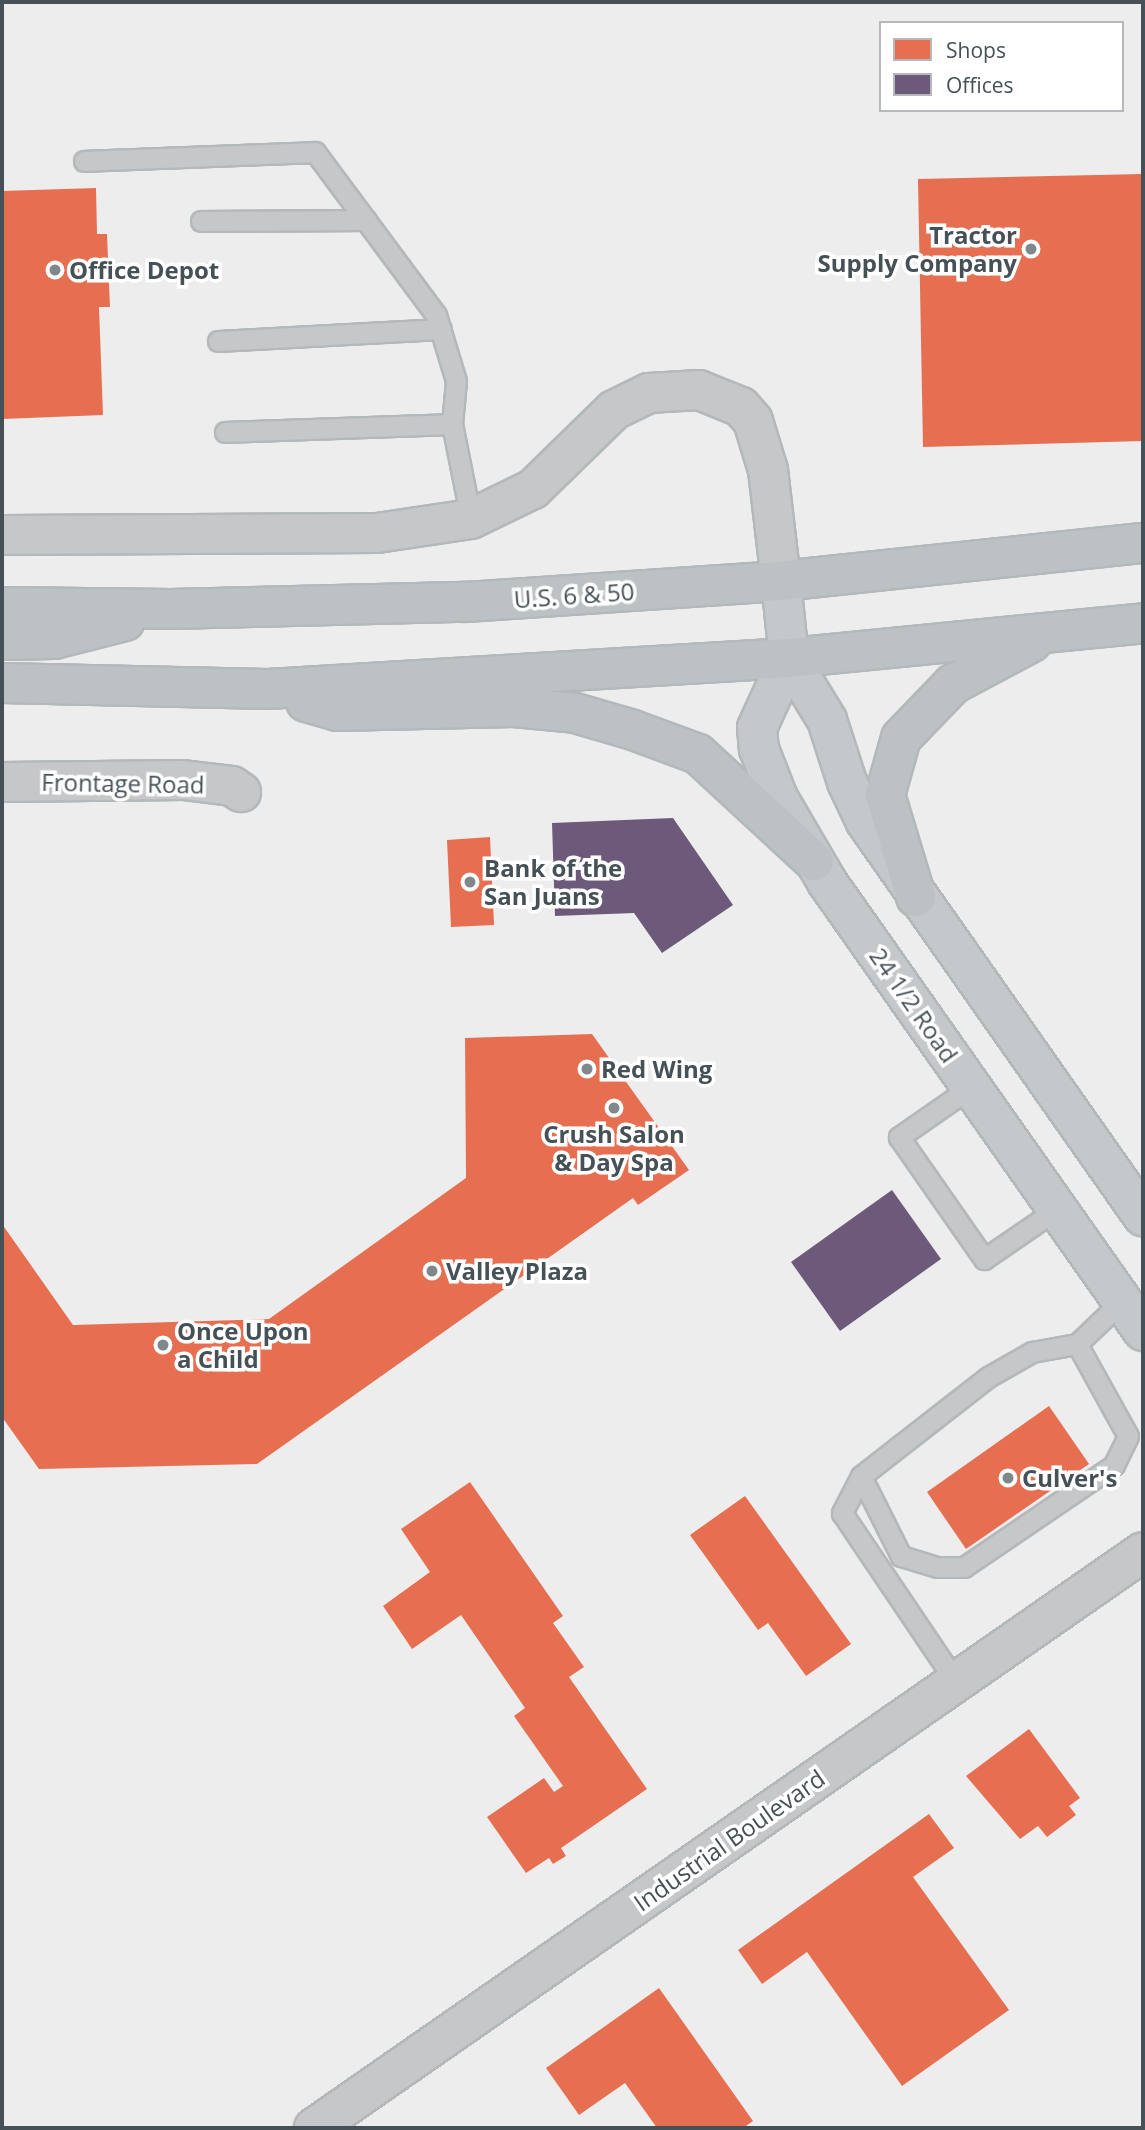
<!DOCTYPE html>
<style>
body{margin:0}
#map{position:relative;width:1145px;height:2130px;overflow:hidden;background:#ededed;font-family:"Open Sans",sans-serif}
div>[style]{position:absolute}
.shops>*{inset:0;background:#e76f51}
.offices>*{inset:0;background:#6d597a}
.roads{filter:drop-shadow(2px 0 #b3b8bb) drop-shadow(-2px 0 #b3b8bb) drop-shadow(0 2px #b3b8bb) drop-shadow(0 -2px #b3b8bb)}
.service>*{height:19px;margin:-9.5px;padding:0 9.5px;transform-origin:9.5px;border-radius:9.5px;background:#c5c7c8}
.minor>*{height:38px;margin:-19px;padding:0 19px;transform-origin:19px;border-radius:19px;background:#c5c7c8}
.secondary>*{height:38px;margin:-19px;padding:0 19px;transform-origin:19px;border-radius:19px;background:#c5c8ca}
.trunk>*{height:38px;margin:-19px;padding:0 19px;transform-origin:19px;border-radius:19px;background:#bcc2c4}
.dots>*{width:19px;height:19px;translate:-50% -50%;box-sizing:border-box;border:4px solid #fff;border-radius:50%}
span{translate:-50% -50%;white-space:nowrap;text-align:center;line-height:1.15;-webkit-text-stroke:7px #fff;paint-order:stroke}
.poi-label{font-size:24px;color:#465157;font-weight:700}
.right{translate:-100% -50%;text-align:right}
.left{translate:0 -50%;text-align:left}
.street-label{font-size:24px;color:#465157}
.frame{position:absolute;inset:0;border:4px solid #465157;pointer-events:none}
.legend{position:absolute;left:879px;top:21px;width:245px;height:91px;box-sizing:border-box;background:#fff;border:2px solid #b5b9bc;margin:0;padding:9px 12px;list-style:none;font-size:21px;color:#465157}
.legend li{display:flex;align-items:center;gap:14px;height:35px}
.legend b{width:35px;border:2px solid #b5b9bc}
</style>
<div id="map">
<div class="shops">
<div style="clip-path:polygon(1143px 174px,1143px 441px,923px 447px,918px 179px)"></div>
<div style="clip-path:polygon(96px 188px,97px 234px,107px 234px,110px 307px,99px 307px,103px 415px,2px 419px,2px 191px)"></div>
<div style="clip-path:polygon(490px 837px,494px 925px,451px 927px,447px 840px)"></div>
<div style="clip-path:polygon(592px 1034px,689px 1170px,638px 1205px,633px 1198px,257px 1464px,39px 1469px,2px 1417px,2px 1224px,73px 1325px,269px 1319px,466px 1178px,465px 1038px)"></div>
<div style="clip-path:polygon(1049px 1406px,1089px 1464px,966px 1549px,927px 1492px)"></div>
<div style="clip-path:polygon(470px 1482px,563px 1616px,553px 1623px,584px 1667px,569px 1677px,647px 1789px,561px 1848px,566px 1856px,553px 1864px,549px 1858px,526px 1873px,487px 1817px,544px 1778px,554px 1792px,563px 1786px,514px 1716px,525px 1708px,461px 1615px,412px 1649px,383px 1606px,430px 1572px,401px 1529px)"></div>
<div style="clip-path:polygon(745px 1496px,851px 1644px,806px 1676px,768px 1623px,758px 1630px,690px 1535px)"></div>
<div style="clip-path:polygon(1029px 1729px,1080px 1798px,1069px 1806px,1076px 1815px,1047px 1837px,1038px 1826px,1020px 1839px,966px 1776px)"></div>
<div style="clip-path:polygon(929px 1814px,954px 1848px,913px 1877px,1009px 2010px,902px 2086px,807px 1952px,762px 1984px,738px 1950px)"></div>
<div style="clip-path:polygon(659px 1988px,753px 2121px,743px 2128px,657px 2128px,625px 2083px,579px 2115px,546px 2068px)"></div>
</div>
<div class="offices">
<div style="clip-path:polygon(673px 818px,733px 905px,662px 953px,634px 913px,555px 916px,552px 823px)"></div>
<div style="clip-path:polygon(892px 1190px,941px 1259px,840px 1331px,791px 1262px)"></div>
</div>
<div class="roads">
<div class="service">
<div style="left:84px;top:161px;width:231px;rotate:-2.2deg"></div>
<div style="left:315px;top:152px;width:203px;rotate:53.4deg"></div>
<div style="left:436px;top:315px;width:69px;rotate:73.1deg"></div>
<div style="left:456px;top:381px;width:43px;rotate:95.3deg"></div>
<div style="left:201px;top:221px;width:165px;rotate:-0.3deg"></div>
<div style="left:218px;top:341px;width:223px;rotate:-3.1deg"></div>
<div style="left:225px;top:432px;width:227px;rotate:-2deg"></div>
<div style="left:452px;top:424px;width:97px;rotate:78.7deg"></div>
<div style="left:971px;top:1087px;width:88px;rotate:145.2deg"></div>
<div style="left:899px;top:1137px;width:149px;rotate:55.1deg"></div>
<div style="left:984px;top:1259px;width:88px;rotate:-34.4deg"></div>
<div style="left:1077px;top:1344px;width:105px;rotate:61deg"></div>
<div style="left:1128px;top:1436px;width:32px;rotate:116deg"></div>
<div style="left:1114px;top:1465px;width:181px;rotate:145.8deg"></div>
<div style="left:964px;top:1567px;width:27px;rotate:180deg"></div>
<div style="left:937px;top:1567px;width:38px;rotate:-163deg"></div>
<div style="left:901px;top:1556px;width:89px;rotate:-116.6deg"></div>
<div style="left:861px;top:1476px;width:161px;rotate:-37.9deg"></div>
<div style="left:988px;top:1377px;width:51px;rotate:-29.6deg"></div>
<div style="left:1032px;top:1352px;width:46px;rotate:-10.1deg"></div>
<div style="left:1077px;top:1344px;width:62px;rotate:-43.7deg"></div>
<div style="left:861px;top:1476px;width:42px;rotate:117.2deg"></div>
<div style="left:842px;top:1513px;width:204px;rotate:56deg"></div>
</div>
<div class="minor">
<div style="left:2px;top:535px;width:375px;rotate:-0.3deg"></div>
<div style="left:377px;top:533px;width:95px;rotate:-8.5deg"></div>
<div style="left:471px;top:519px;width:69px;rotate:-25.8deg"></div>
<div style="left:533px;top:489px;width:113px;rotate:-44.3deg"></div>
<div style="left:614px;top:410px;width:39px;rotate:-26deg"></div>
<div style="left:649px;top:393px;width:50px;rotate:-3.4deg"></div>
<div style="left:699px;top:390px;width:45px;rotate:22deg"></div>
<div style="left:741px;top:407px;width:18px;rotate:49deg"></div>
<div style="left:753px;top:421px;width:51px;rotate:73deg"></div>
<div style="left:768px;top:470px;width:112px;rotate:83.3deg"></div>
<div style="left:2px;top:782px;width:181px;rotate:-0.6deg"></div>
<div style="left:183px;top:780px;width:49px;rotate:7deg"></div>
<div style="left:232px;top:786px;width:11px;rotate:34deg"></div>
<div style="left:314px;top:2128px;width:1009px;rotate:-34.79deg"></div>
</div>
<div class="secondary">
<div style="left:781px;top:581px;width:77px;rotate:84.1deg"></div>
<div style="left:789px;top:658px;width:73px;rotate:58.5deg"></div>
<div style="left:827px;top:720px;width:65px;rotate:72.1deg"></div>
<div style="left:847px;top:782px;width:44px;rotate:64.6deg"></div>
<div style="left:866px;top:822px;width:482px;rotate:54.9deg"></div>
<div style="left:789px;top:658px;width:77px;rotate:114.6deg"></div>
<div style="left:757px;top:728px;width:21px;rotate:85deg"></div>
<div style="left:759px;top:749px;width:53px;rotate:68.8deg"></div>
<div style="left:778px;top:798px;width:97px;rotate:59.7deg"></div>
<div style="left:827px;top:882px;width:549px;rotate:54.86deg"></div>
</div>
<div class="trunk">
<div style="left:2px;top:607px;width:169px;rotate:0.7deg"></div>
<div style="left:171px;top:609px;width:295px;rotate:-1.4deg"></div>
<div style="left:466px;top:602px;width:316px;rotate:-3.8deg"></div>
<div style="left:781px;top:581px;width:364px;rotate:-6deg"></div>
<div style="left:2px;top:640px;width:52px;rotate:-1.1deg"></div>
<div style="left:54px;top:639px;width:73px;rotate:-14.2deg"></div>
<div style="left:2px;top:683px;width:266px;rotate:1.3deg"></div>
<div style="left:268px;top:689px;width:522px;rotate:-3.41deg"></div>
<div style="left:789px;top:658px;width:356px;rotate:-5.6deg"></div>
<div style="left:306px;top:702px;width:32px;rotate:16deg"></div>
<div style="left:337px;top:711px;width:177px;rotate:-1.3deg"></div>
<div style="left:514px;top:707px;width:61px;rotate:5.6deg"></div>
<div style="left:575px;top:713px;width:60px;rotate:16.3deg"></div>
<div style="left:633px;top:730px;width:69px;rotate:20.3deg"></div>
<div style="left:698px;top:754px;width:158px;rotate:42.7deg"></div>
<div style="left:916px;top:897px;width:107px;rotate:-106.9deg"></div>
<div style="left:885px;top:795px;width:59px;rotate:-74.3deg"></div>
<div style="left:901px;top:738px;width:75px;rotate:-46.1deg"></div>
<div style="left:953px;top:684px;width:89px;rotate:-28deg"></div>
</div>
</div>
<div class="dots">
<div style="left:1031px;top:249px;background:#80888c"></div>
<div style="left:55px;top:270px;background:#80888c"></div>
<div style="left:470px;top:882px;background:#80888c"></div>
<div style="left:587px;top:1069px;background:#80888c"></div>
<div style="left:614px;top:1108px;background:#80888c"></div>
<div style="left:432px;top:1271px;background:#80888c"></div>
<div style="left:163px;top:1345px;background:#80888c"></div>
<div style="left:1008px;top:1478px;background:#80888c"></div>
</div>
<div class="poi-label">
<span class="right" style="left:1017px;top:249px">Tractor<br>Supply Company</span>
<span class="left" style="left:69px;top:270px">Office Depot</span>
<span class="left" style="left:484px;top:882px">Bank of the<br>San Juans</span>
<span class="left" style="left:601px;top:1069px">Red Wing</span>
<span style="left:614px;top:1148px">Crush Salon<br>&amp; Day Spa</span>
<span class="left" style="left:446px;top:1271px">Valley Plaza</span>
<span class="left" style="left:177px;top:1345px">Once Upon<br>a Child</span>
<span class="left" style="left:1022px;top:1478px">Culver's</span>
</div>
<div class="street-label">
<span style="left:574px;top:595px;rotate:-4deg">U.S. 6 &amp; 50</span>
<span style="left:123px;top:783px;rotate:1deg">Frontage Road</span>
<span style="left:914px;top:1005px;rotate:55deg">24 1/2 Road</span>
<span style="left:729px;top:1840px;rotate:-35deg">Industrial Boulevard</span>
</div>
<div class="frame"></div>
<ul class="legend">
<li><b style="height:19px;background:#e76f51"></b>Shops</li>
<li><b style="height:19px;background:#6d597a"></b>Offices</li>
</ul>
</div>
